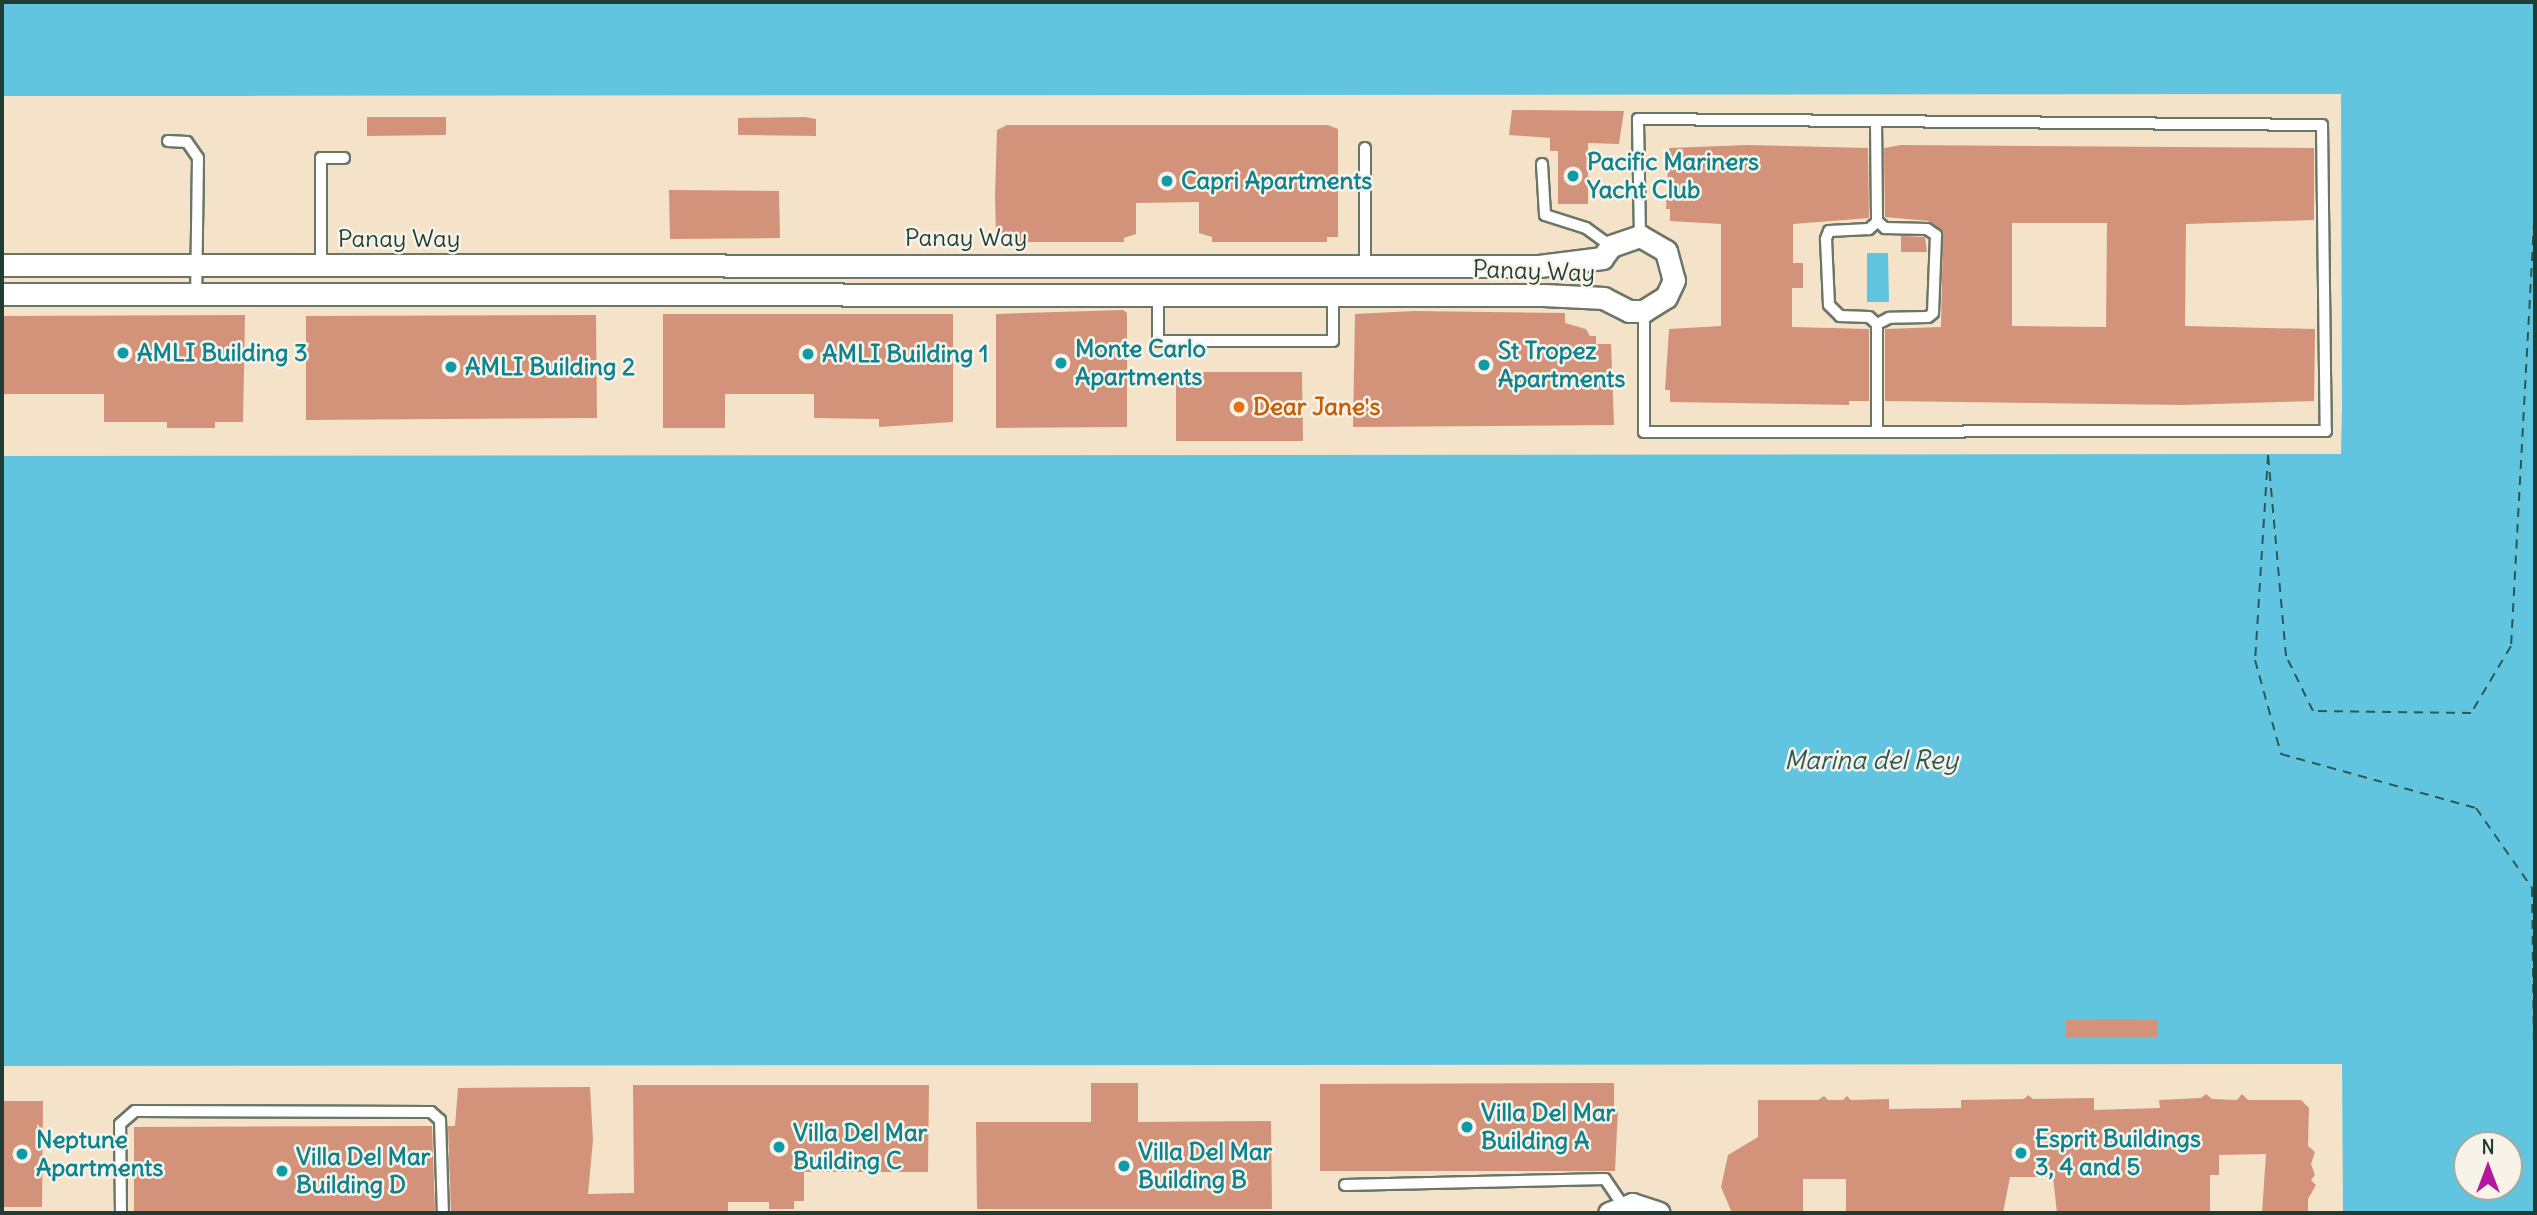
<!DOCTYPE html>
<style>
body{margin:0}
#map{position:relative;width:2537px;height:1215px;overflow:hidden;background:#f4e2c9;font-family:Delius,sans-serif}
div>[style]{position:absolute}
.water>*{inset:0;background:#62c5e0}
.ferry>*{height:2px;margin-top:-1px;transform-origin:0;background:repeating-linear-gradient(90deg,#2c5856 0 9px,transparent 0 16px)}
.building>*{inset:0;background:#d3937a}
.roads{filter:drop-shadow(2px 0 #6a7768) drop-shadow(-2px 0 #6a7768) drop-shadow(0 2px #6a7768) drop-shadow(0 -2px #6a7768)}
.lane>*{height:10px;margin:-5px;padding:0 5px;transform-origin:5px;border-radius:5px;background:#fff}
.street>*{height:21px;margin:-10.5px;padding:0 10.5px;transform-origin:10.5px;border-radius:10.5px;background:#fff}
.dots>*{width:19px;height:19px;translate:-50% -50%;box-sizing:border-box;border:4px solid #f7f3e8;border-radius:50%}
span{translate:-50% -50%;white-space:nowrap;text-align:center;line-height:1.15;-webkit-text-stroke:5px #f7f3e8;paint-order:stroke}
.culture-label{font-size:24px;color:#0d838f;font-weight:700}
.left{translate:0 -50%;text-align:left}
.street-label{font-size:24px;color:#1f3d34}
.food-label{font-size:24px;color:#c56008;font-weight:700}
.water-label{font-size:26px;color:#2c5856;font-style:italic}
.frame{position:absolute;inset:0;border:4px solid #1f3d34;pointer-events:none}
.north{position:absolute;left:2453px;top:1131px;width:70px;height:70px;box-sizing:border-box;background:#f7f3e8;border:2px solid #a1aaa0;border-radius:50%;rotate:0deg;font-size:19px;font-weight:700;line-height:28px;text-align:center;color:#1f3d34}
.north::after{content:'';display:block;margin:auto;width:24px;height:32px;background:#b5179e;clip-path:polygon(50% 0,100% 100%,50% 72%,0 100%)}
</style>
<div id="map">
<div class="water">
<div style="clip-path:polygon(evenodd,2px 2px,2535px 2px,2535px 1213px,2343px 1213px,2342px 1064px,2px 1066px,2px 456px,2341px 454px,2342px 407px,2341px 94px,2px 96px,2px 2px,2467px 1145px,2509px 1145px,2509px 1187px,2467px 1187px,2467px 1145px)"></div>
<div style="clip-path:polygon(1867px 253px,1888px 253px,1889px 302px,1867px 302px)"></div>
</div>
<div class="ferry">
<div style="left:2535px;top:204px;width:443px;rotate:93.1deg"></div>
<div style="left:2511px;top:646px;width:78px;rotate:120.8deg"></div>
<div style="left:2471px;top:713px;width:158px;rotate:-179.3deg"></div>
<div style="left:2313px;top:711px;width:61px;rotate:-116.1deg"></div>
<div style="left:2286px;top:656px;width:202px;rotate:-95.1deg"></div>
<div style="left:2268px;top:455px;width:205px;rotate:93.6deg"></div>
<div style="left:2255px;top:660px;width:98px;rotate:74.5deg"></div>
<div style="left:2281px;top:754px;width:202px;rotate:15.5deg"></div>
<div style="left:2476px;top:808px;width:98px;rotate:55deg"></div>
<div style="left:2532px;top:888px;width:264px;rotate:89.3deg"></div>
</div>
<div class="building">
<div style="clip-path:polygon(1512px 110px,1624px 111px,1619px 144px,1588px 143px,1588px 204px,1558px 204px,1558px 151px,1550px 151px,1550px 138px,1509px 135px)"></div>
<div style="clip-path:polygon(367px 117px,446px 117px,446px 135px,367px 136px)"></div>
<div style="clip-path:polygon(805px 117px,816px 119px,816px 136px,738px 135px,738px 118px)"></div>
<div style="clip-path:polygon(1007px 125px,1328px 125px,1338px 129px,1338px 237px,1327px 237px,1327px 242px,1212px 242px,1212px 237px,1199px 233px,1199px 202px,1136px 203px,1136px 234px,1124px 238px,1124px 242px,1009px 242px,1009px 238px,996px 238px,995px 195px,997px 130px)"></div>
<div style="clip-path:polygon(1748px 145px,1868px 148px,1869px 218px,1793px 224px,1793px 263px,1803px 263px,1803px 288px,1792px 288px,1792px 327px,1869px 329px,1869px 401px,1849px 401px,1849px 405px,1670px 402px,1670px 390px,1665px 390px,1669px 329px,1721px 326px,1721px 224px,1670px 221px,1670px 209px,1666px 209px,1669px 148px)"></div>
<div style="clip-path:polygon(evenodd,1901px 145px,2314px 148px,2314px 220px,2186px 224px,2185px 326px,2315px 329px,2314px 401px,2183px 405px,1885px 401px,1885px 329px,1941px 327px,1943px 231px,1928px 221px,1885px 217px,1884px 148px,1901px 145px,2012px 223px,2107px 223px,2106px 327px,2012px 326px,2012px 223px)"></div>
<div style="clip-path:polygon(669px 190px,779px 191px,780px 238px,670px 239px)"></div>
<div style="clip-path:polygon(1901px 236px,1925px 237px,1927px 252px,1901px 252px)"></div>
<div style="clip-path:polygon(1123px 310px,1127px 313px,1127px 427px,996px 428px,996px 314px)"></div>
<div style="clip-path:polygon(1414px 311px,1565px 313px,1565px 323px,1586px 329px,1590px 336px,1596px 336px,1596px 344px,1611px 344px,1614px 425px,1353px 427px,1355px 314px)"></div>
<div style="clip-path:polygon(663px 314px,953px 314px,953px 422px,879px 427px,879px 419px,814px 418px,814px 394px,725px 394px,725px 428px,663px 428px)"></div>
<div style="clip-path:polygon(245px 315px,243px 422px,215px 422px,215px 428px,167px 428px,167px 422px,104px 422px,104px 394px,2px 394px,2px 316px)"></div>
<div style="clip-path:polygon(596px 315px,597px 418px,306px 420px,306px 316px)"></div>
<div style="clip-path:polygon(1176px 372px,1302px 372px,1303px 441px,1176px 441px)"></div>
<div style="clip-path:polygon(2116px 1019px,2157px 1020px,2158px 1037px,2065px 1038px,2066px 1020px)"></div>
<div style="clip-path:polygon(1091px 1083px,1138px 1083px,1138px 1122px,1271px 1121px,1272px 1209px,977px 1209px,976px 1122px,1091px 1122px)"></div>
<div style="clip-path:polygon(1614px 1083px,1614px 1109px,1618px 1109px,1615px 1171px,1320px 1171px,1320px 1084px)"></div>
<div style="clip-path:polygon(633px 1085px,929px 1085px,928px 1172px,804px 1172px,804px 1201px,794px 1201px,794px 1209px,769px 1209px,769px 1202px,728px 1202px,728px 1211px,680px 1213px,451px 1212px,448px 1126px,455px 1126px,458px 1088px,590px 1087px,593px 1140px,588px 1194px,634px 1193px)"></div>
<div style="clip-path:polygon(2206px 1094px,2212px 1099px,2237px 1100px,2242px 1094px,2248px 1100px,2301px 1100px,2309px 1108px,2308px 1146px,2315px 1152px,2311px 1164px,2315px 1175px,2311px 1180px,2316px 1185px,2308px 1199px,2308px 1213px,2262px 1213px,2266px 1154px,2219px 1155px,2219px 1175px,2210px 1175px,2210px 1213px,2057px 1213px,2053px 1177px,2010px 1177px,2003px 1213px,1846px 1213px,1846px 1179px,1803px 1179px,1803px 1213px,1732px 1213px,1721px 1187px,1728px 1155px,1758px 1137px,1758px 1100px,1818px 1100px,1824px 1096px,1828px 1100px,1843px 1100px,1847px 1096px,1851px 1100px,1889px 1099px,1889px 1109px,1961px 1108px,1961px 1100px,2024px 1099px,2028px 1095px,2033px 1099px,2094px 1098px,2094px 1110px,2160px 1108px,2159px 1100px,2201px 1098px)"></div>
<div style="clip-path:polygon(2px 1101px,43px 1101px,42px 1207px,2px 1207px)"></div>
<div style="clip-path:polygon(432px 1126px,435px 1212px,134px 1213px,134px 1127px)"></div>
</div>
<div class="roads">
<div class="lane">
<div style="left:1876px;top:121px;width:101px;rotate:89.4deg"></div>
<div style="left:1877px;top:222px;width:11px;rotate:139deg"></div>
<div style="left:1869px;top:229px;width:40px;rotate:177.1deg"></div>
<div style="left:1829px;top:231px;width:9px;rotate:111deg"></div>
<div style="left:1826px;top:239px;width:66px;rotate:87.4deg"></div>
<div style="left:1829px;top:305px;width:16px;rotate:45deg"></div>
<div style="left:1840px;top:316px;width:29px;rotate:2deg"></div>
<div style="left:1869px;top:317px;width:11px;rotate:41deg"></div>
<div style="left:1877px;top:324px;width:107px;rotate:90deg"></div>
<div style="left:168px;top:141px;width:19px;rotate:3deg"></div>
<div style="left:187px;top:142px;width:19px;rotate:55deg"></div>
<div style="left:198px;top:158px;width:136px;rotate:90.8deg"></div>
<div style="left:1542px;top:164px;width:51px;rotate:86.6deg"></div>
<div style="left:1545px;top:215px;width:43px;rotate:17.6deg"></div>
<div style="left:1586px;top:228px;width:31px;rotate:36deg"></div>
<div style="left:1877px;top:221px;width:11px;rotate:41deg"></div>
<div style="left:1885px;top:228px;width:42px;rotate:1.4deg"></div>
<div style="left:1927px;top:229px;width:11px;rotate:34deg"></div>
<div style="left:1936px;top:235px;width:78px;rotate:92.2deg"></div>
<div style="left:1933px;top:313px;width:6px;rotate:141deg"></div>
<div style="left:1928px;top:317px;width:39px;rotate:179deg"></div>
<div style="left:1889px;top:318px;width:13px;rotate:153deg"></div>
<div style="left:1640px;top:236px;width:117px;rotate:-91deg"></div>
<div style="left:1638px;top:119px;width:684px;rotate:0.5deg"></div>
<div style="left:2322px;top:125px;width:306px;rotate:89.3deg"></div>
<div style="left:2326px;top:431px;width:682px;rotate:179.92deg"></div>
<div style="left:1644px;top:432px;width:121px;rotate:-90deg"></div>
<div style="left:321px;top:265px;width:107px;rotate:-90deg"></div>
<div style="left:321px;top:158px;width:23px"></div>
<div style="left:1365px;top:265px;width:117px;rotate:-90deg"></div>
<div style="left:1158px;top:295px;width:46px;rotate:90deg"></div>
<div style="left:1158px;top:341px;width:175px"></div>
<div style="left:1333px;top:341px;width:46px;rotate:-90deg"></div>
<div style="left:1345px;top:1185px;width:260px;rotate:-1.3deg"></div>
<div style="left:1605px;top:1179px;width:32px;rotate:56deg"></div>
<div style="left:121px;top:1213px;width:89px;rotate:-90.6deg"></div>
<div style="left:120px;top:1124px;width:20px;rotate:-41deg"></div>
<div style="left:135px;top:1111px;width:296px;rotate:0.2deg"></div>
<div style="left:431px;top:1112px;width:12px;rotate:42deg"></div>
<div style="left:440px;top:1120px;width:93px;rotate:88.2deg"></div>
</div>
<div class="street">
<div style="left:2px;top:265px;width:1537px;rotate:0.04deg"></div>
<div style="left:1539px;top:266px;width:64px;rotate:-7.2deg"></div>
<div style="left:1602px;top:258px;width:15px;rotate:-53deg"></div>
<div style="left:1611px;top:246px;width:31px;rotate:-19deg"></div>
<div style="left:1640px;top:236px;width:30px;rotate:30deg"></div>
<div style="left:1666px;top:251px;width:30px;rotate:75deg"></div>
<div style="left:1674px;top:280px;width:19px;rotate:115deg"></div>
<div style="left:1666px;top:297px;width:26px;rotate:148deg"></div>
<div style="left:1644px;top:311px;width:15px;rotate:180deg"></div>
<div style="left:1629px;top:311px;width:28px;rotate:-153deg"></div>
<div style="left:1604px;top:298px;width:61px;rotate:-177.2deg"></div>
<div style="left:1543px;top:295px;width:1541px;rotate:-179.96deg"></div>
<div style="left:1609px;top:1213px;width:25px;rotate:-21deg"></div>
<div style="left:1632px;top:1204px;width:28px;rotate:18deg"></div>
</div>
</div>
<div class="dots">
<div style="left:1573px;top:176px;background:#0f9aa8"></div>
<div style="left:1167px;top:181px;background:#0f9aa8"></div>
<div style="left:123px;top:353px;background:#0f9aa8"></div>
<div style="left:808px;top:354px;background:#0f9aa8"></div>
<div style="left:1061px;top:363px;background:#0f9aa8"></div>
<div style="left:1484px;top:365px;background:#0f9aa8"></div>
<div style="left:451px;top:367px;background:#0f9aa8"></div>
<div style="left:1239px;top:407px;background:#e8710a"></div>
<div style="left:1467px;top:1127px;background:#0f9aa8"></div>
<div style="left:779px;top:1147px;background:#0f9aa8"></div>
<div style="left:2021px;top:1153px;background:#0f9aa8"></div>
<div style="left:22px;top:1154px;background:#0f9aa8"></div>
<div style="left:1124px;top:1166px;background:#0f9aa8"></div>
<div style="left:282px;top:1171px;background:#0f9aa8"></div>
</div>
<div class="culture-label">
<span class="left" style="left:1587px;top:176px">Pacific Mariners<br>Yacht Club</span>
<span class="left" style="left:1181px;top:181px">Capri Apartments</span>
<span class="left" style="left:1075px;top:363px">Monte Carlo<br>Apartments</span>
<span class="left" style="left:1498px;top:365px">St Tropez<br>Apartments</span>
<span class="left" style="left:137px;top:353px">AMLI Building 3</span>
<span class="left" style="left:822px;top:354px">AMLI Building 1</span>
<span class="left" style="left:465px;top:367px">AMLI Building 2</span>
<span class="left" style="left:1481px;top:1127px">Villa Del Mar<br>Building A</span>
<span class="left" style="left:793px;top:1147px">Villa Del Mar<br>Building C</span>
<span class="left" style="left:2035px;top:1153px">Esprit Buildings<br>3, 4 and 5</span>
<span class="left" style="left:36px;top:1154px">Neptune<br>Apartments</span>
<span class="left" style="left:1138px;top:1166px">Villa Del Mar<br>Building B</span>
<span class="left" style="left:296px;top:1171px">Villa Del Mar<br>Building D</span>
</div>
<div class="street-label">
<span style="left:966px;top:238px">Panay Way</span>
<span style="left:399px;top:239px">Panay Way</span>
<span style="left:1534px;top:271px;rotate:2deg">Panay Way</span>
</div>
<div class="food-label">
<span class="left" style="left:1253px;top:407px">Dear Jane's</span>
</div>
<div class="water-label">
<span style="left:1871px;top:760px">Marina del Rey</span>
</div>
<div class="frame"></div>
<div class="north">N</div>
</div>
